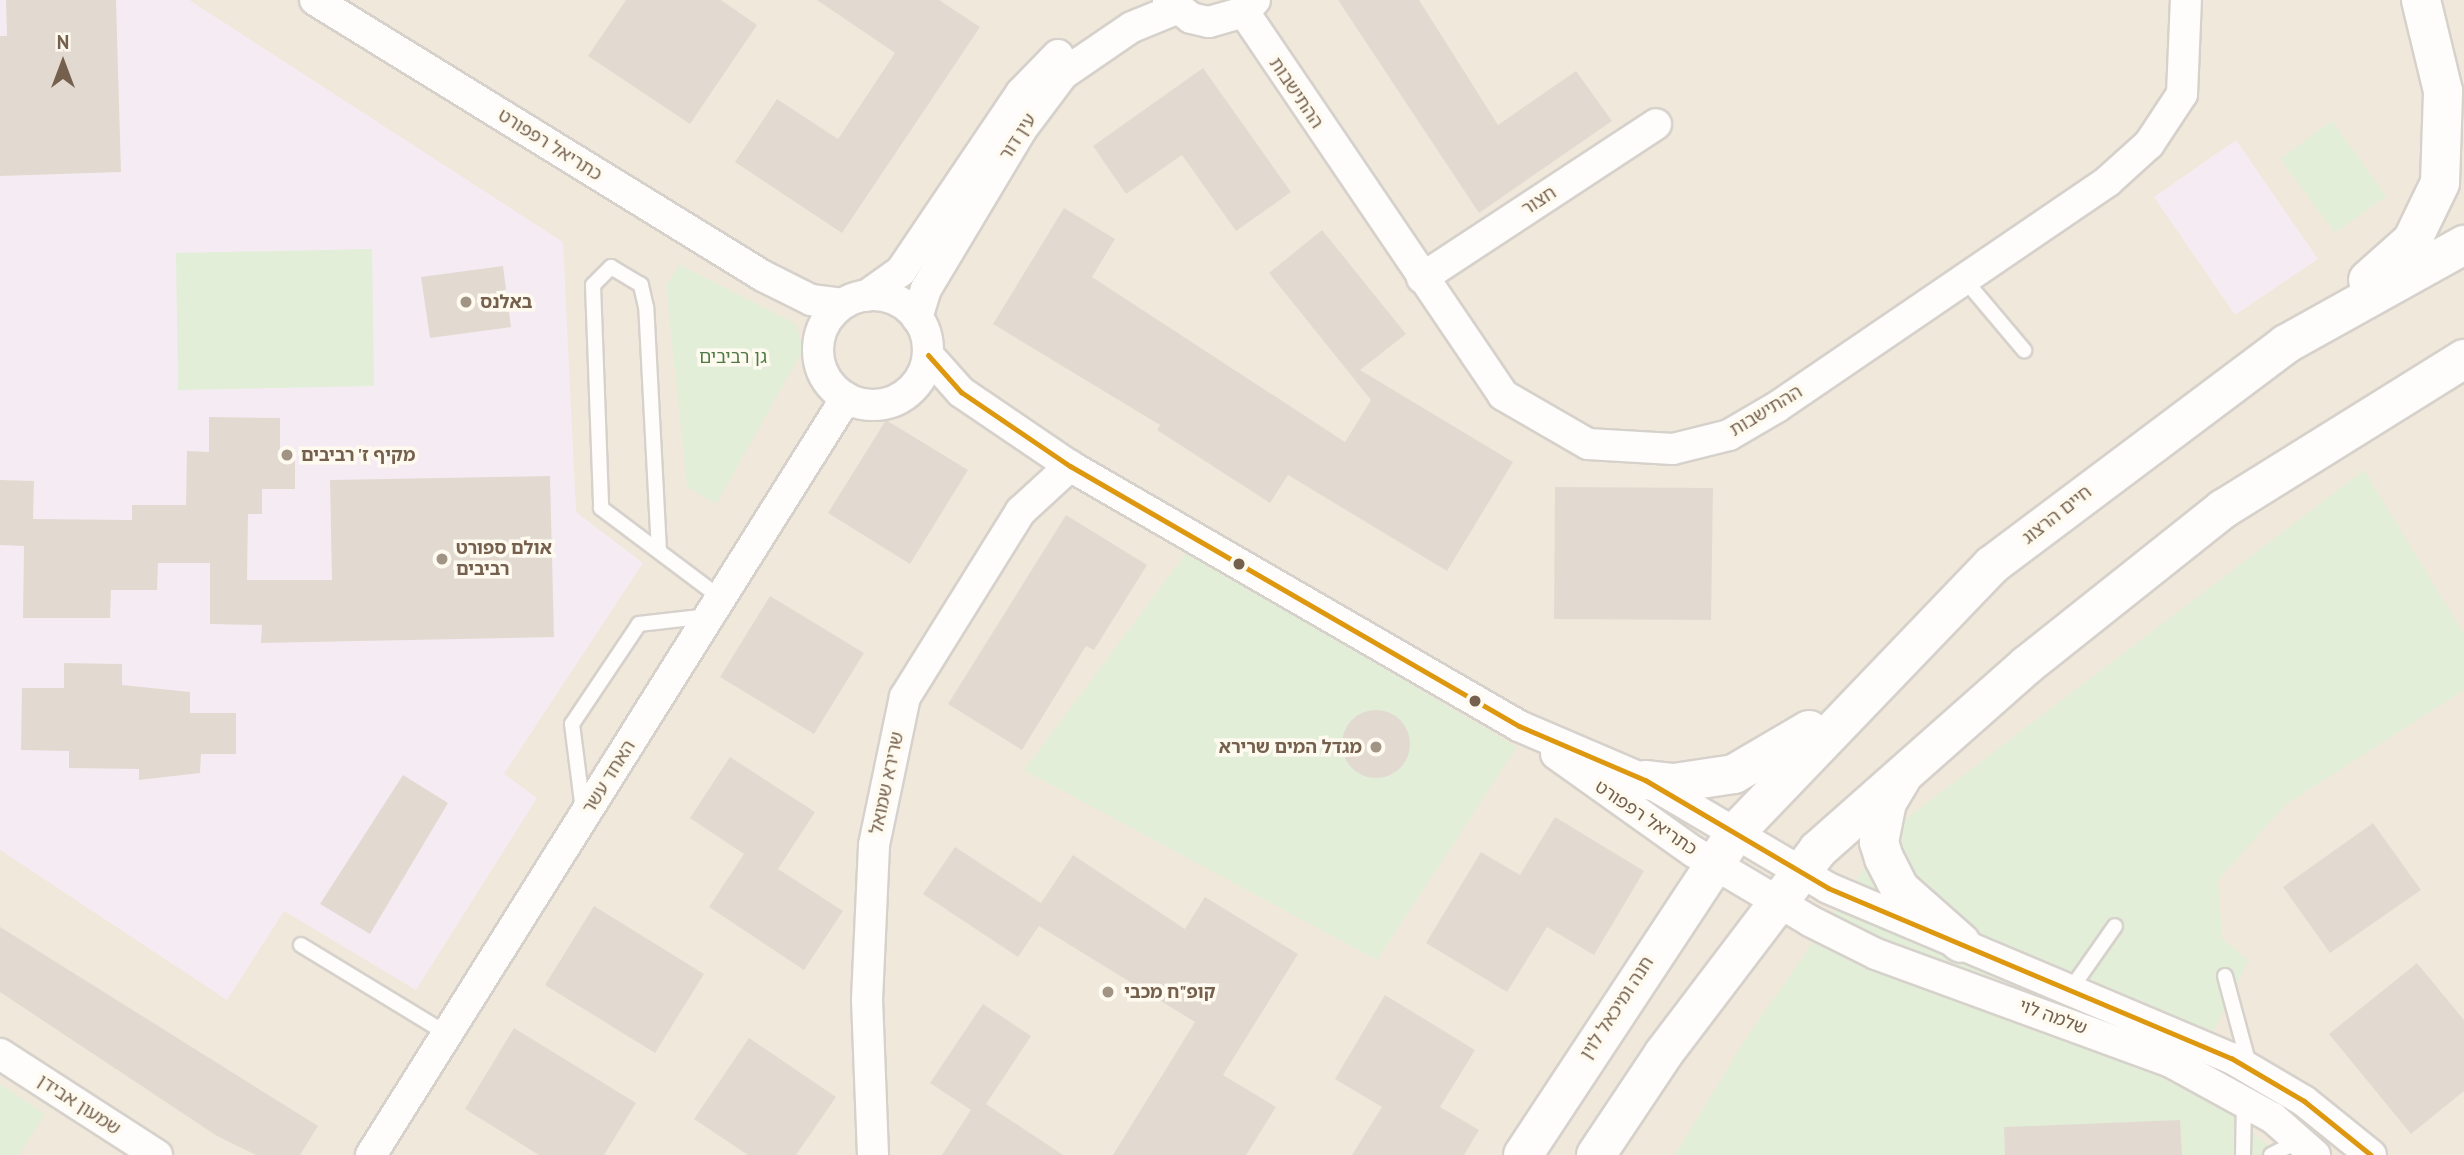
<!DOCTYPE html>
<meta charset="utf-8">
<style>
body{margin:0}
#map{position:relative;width:2464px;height:1155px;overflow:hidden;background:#f7f4ec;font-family:"PT Sans","Noto Sans Hebrew",sans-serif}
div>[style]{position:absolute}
.residential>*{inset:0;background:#f0e8da}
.education>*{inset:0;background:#f5ecf3}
.green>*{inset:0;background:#e2eed8}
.building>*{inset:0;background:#e2dad1}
.round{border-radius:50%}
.roads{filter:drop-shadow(2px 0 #d6d1cb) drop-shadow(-2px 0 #d6d1cb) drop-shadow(0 2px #d6d1cb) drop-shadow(0 -2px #d6d1cb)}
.lane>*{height:14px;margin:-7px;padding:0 7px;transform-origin:7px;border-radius:7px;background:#fefdfc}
.street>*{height:30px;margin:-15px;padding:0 15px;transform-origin:15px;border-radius:15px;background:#fefdfc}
.street>.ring{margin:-15px;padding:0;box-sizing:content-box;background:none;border:30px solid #fefdfc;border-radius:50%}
.secondary>*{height:38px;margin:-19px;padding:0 19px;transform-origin:19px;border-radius:19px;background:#fefdfc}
.bus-1>*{height:5px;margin:-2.5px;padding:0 2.5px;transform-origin:2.5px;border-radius:2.5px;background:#dd980f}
.dots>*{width:19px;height:19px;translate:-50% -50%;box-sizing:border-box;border:4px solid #fefaef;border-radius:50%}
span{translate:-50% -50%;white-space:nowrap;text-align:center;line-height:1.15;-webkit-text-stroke:7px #fefaef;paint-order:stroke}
.street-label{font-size:18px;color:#75604d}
.poi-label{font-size:18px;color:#75604d;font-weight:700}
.left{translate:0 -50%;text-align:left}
.right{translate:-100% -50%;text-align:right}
.park-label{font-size:18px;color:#4f7a45}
.north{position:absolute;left:28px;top:28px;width:70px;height:70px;-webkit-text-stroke:5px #fefaef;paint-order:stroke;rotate:0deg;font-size:19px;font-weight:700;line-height:28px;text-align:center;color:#75604d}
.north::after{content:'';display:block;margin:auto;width:24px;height:32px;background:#75604d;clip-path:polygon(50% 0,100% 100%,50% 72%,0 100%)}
</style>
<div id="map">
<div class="residential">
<div style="clip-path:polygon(0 0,2464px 0,2464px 1155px,0 1155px)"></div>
</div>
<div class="education">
<div style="clip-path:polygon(0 0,189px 0,563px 242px,576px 512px,643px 563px,504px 774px,537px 798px,416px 990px,284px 911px,227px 1000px,0 850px)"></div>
<div style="clip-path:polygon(2236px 140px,2318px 259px,2235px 315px,2154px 197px)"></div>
</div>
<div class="green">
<div style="clip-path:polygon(2332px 121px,2386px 196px,2335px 233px,2280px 159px)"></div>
<div style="clip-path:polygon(372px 249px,374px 386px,178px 390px,176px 253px)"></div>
<div style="clip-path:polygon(680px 265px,796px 324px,803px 350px,716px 504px,687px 487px,666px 285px)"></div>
<div style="clip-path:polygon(2364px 470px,2464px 634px,2464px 690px,2285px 805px,2218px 880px,2222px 938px,2248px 961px,2190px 1080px,2279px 1155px,1675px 1155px,1743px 1043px,1890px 831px)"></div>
<div style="clip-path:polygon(1187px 552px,1517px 747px,1377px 960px,1024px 770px)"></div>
<div style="clip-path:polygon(0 1084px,45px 1114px,19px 1155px,0 1155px)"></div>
</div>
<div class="building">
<div style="clip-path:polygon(6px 0,116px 0,121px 172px,0 176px,0 36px,7px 36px)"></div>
<div style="clip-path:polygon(626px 0,721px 0,757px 25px,690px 124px,588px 56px)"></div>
<div style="clip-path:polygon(817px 0,939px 0,980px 27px,842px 233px,735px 162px,777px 99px,838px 139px,895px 53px)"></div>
<div style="clip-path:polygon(1338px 0,1419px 0,1498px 125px,1576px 71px,1612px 121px,1479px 213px)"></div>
<div style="clip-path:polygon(1203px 68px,1291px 192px,1236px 231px,1182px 155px,1126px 194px,1093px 146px)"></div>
<div style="clip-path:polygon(1064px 208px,1115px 239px,1092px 277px,1345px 442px,1371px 400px,1269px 273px,1322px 230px,1406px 334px,1360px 370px,1513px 462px,1447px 571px,1288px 475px,1270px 503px,1157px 430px,1160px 425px,993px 324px)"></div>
<div style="clip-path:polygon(503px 266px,511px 327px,430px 338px,421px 277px)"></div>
<div style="clip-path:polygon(209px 417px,280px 418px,280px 453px,295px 453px,295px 489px,262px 489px,262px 514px,248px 514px,247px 580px,332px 580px,330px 480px,550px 476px,554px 637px,261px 643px,262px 625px,210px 624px,210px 563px,158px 563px,157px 590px,111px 590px,110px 618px,23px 618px,24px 546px,0 545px,0 480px,34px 481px,33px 519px,132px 520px,132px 505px,186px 505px,187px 451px,209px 452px)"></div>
<div style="clip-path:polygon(886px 420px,968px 470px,910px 564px,828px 513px)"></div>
<div style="clip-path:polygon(1555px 487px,1713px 488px,1711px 620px,1554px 619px)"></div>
<div style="clip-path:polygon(1066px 515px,1147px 565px,1094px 650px,1086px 646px,1022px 750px,948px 704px)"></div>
<div style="clip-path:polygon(770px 596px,864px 653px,814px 734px,720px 677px)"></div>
<div style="clip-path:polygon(64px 663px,122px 664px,122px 685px,190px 692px,190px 713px,236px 713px,236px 754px,201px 754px,200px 773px,139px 780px,139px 769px,69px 768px,69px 751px,21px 750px,22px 688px,64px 688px)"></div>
<div class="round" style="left:1342px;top:710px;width:68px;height:68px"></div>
<div style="clip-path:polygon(730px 757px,815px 812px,778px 869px,843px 911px,804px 970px,709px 907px,744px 854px,690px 818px)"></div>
<div style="clip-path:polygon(403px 775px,448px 803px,370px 934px,320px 904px)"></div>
<div style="clip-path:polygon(1555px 817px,1644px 871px,1594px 955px,1547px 927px,1507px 992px,1426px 943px,1481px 852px,1520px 875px)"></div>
<div style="clip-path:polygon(2373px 823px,2421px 890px,2330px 953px,2283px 887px)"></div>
<div style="clip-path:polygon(955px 847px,1041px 903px,1073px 855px,1185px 929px,1205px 897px,1298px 954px,1223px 1075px,1276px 1107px,1246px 1155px,1113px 1155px,1195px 1022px,1039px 926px,1018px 957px,923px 894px)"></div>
<div style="clip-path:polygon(594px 906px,704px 974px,655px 1053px,545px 985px)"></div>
<div style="clip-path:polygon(0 927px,318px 1126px,300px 1155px,256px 1155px,217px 1136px,0 992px)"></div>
<div style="clip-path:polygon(2417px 963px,2464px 1020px,2464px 1091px,2411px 1134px,2329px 1034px)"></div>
<div style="clip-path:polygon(1385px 995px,1475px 1050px,1440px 1107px,1479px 1130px,1464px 1155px,1352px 1155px,1382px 1107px,1335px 1079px)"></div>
<div style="clip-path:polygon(983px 1004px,1031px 1036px,986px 1104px,1063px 1155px,942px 1155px,971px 1110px,930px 1083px)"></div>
<div style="clip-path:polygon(514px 1028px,636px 1103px,604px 1155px,539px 1155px,465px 1109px)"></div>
<div style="clip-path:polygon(749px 1038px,836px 1097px,796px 1155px,748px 1155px,694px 1119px)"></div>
<div style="clip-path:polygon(2180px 1120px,2182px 1155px,2005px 1155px,2004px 1127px)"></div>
</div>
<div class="roads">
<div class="lane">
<div style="left:1965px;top:280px;width:92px;rotate:49.9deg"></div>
<div style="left:659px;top:551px;width:244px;rotate:-93deg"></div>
<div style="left:646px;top:307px;width:23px;rotate:-103deg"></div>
<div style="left:641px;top:285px;width:35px;rotate:-149deg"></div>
<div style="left:611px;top:267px;width:25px;rotate:135deg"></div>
<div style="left:593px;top:285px;width:223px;rotate:87.9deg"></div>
<div style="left:601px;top:508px;width:151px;rotate:36.9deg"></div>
<div style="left:583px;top:810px;width:87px;rotate:-97.3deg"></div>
<div style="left:572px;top:724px;width:120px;rotate:-56.2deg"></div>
<div style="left:639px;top:624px;width:70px;rotate:-6.5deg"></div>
<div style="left:301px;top:945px;width:170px;rotate:31.3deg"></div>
<div style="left:2225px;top:976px;width:92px;rotate:74.9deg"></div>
<div style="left:2073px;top:986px;width:73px;rotate:-55deg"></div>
<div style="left:2243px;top:1155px;width:52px;rotate:-88.9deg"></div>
<div style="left:2271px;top:1155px;width:31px;rotate:-27deg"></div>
</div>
<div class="street">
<div style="left:315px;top:0;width:526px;rotate:31.64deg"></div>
<div style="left:763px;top:276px;width:54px;rotate:26.6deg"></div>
<div style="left:811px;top:300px;width:32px;rotate:7deg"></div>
<div style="left:1168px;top:0;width:29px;rotate:38deg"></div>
<div style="left:1191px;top:18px;width:18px;rotate:13deg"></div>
<div style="left:1209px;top:22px;width:36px;rotate:-16deg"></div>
<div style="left:1244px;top:12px;width:16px;rotate:-47deg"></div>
<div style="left:1244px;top:12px;width:462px;rotate:55.9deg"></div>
<div style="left:1503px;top:395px;width:98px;rotate:30deg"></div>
<div style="left:1588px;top:444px;width:85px;rotate:3.4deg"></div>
<div style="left:1673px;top:449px;width:58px;rotate:-14deg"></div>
<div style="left:1729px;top:435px;width:56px;rotate:-30.3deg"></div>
<div style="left:1777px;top:407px;width:401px;rotate:-34.3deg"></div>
<div style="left:2108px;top:181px;width:55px;rotate:-42.1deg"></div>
<div style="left:2149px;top:144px;width:60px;rotate:-56.6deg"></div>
<div style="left:2182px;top:94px;width:94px;rotate:-87.6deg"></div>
<div style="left:1422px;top:278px;width:280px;rotate:-33.3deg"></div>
<div class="ring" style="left:818px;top:295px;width:80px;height:80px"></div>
<div style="left:866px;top:296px;width:43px;rotate:-35.5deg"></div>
<div style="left:901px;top:271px;width:215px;rotate:-56deg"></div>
<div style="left:1021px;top:93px;width:53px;rotate:-45.8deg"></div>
<div style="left:917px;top:318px;width:30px;rotate:-73deg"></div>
<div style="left:926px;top:289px;width:185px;rotate:-59.1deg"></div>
<div style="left:1021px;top:130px;width:70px;rotate:-53.1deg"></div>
<div style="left:1063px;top:74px;width:83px;rotate:-34.3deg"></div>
<div style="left:1132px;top:27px;width:48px;rotate:-22.2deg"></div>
<div style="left:928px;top:355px;width:50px;rotate:48.3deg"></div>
<div style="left:961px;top:392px;width:132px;rotate:34.2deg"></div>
<div style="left:1070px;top:466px;width:519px;rotate:30.07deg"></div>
<div style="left:1519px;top:726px;width:137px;rotate:23.2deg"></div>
<div style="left:1645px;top:780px;width:212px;rotate:30.5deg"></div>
<div style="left:1828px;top:888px;width:437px;rotate:22.9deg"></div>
<div style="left:2231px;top:1058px;width:85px;rotate:30.5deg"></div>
<div style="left:2304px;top:1101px;width:86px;rotate:38.9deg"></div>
<div style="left:1556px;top:754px;width:169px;rotate:35.4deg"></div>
<div style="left:1694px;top:852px;width:135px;rotate:30.7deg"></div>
<div style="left:1810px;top:921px;width:74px;rotate:26.6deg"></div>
<div style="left:1876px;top:954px;width:314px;rotate:20.1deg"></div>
<div style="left:2171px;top:1062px;width:116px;rotate:28.8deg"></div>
<div style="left:2273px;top:1118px;width:56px;rotate:41.4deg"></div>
<div style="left:0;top:1054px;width:187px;rotate:32.8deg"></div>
<div style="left:371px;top:1155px;width:894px;rotate:-57.89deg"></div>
<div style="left:873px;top:1155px;width:155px;rotate:-92.2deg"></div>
<div style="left:867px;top:1000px;width:155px;rotate:-87.4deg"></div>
<div style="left:874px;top:845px;width:151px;rotate:-78.2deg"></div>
<div style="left:905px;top:697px;width:219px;rotate:-58.1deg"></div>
<div style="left:1021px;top:511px;width:67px;rotate:-42.6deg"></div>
</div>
<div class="secondary">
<div style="left:2368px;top:280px;width:59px;rotate:-41.6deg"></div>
<div style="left:2412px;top:241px;width:64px;rotate:-64.2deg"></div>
<div style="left:2440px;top:183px;width:92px;rotate:-88.1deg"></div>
<div style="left:2443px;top:91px;width:94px;rotate:-103.6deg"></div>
<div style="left:1901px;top:779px;width:27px;rotate:121deg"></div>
<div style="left:1887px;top:802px;width:41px;rotate:101.3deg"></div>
<div style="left:1879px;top:842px;width:17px;rotate:73deg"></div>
<div style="left:1884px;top:858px;width:35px;rotate:63deg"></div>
<div style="left:1900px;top:889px;width:81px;rotate:41.5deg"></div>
<div style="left:1645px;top:780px;width:29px;rotate:6deg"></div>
<div style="left:1674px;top:783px;width:61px;rotate:-8.5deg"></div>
<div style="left:1734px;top:774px;width:87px;rotate:-30.4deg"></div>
<div style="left:1523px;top:1155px;width:386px;rotate:-56.6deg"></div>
<div style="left:1735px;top:833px;width:371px;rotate:-46.2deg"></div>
<div style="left:1992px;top:565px;width:368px;rotate:-36.9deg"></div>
<div style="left:2286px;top:344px;width:204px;rotate:-29.1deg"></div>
<div style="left:1596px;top:1155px;width:123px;rotate:-56.3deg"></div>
<div style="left:1664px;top:1053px;width:255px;rotate:-52.8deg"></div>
<div style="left:1818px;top:850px;width:279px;rotate:-41.5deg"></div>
<div style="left:2027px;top:665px;width:251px;rotate:-38.5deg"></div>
<div style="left:2223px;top:509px;width:284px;rotate:-31.9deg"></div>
</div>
</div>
<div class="bus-1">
<div style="left:928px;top:355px;width:50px;rotate:48.3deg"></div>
<div style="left:961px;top:392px;width:132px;rotate:34.2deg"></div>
<div style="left:1070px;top:466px;width:519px;rotate:30.07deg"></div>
<div style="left:1519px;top:726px;width:137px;rotate:23.2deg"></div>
<div style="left:1645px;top:780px;width:212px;rotate:30.5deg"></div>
<div style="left:1828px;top:888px;width:437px;rotate:22.9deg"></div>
<div style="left:2231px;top:1058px;width:85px;rotate:30.5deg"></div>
<div style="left:2304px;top:1101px;width:86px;rotate:38.9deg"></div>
</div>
<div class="dots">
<div style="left:466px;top:302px;background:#a29485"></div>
<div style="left:287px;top:455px;background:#a29485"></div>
<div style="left:442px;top:559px;background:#a29485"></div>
<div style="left:1239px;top:564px;background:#75604d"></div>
<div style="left:1475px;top:701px;background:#75604d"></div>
<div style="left:1376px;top:747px;background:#a29485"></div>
<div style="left:1108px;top:992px;background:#a29485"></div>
</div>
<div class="street-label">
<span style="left:1296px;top:93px;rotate:56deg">ההתישבות</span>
<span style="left:1018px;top:137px;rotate:-57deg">עין דור</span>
<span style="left:550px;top:145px;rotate:32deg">כתריאל רפפורט</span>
<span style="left:1539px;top:201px;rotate:-33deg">חצור</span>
<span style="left:1766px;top:411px;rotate:-31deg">ההתישבות</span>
<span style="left:2057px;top:515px;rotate:-38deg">חיים הרצוג</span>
<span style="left:609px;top:777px;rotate:-58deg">האחד עשר</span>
<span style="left:887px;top:783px;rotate:-78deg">שרירא שמואל</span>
<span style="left:1646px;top:818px;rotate:34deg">כתריאל רפפורט</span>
<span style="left:1617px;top:1008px;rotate:-57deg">חנה ומיכאל לוין</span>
<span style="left:2053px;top:1017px;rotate:20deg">שלמה לוי</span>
<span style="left:79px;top:1105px;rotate:33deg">שמעון אבידן</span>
</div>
<div class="poi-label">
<span class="left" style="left:480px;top:302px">באלנס</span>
<span class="left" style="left:301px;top:455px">מקיף ז' רביבים</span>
<span class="left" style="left:456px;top:559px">אולם ספורט<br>רביבים</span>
<span class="right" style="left:1362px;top:747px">מגדל המים שרירא</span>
<span class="left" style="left:1124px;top:992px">קופ"ח מכבי</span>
</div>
<div class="park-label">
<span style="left:733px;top:357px">גן רביבים</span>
</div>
<div class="north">N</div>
</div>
